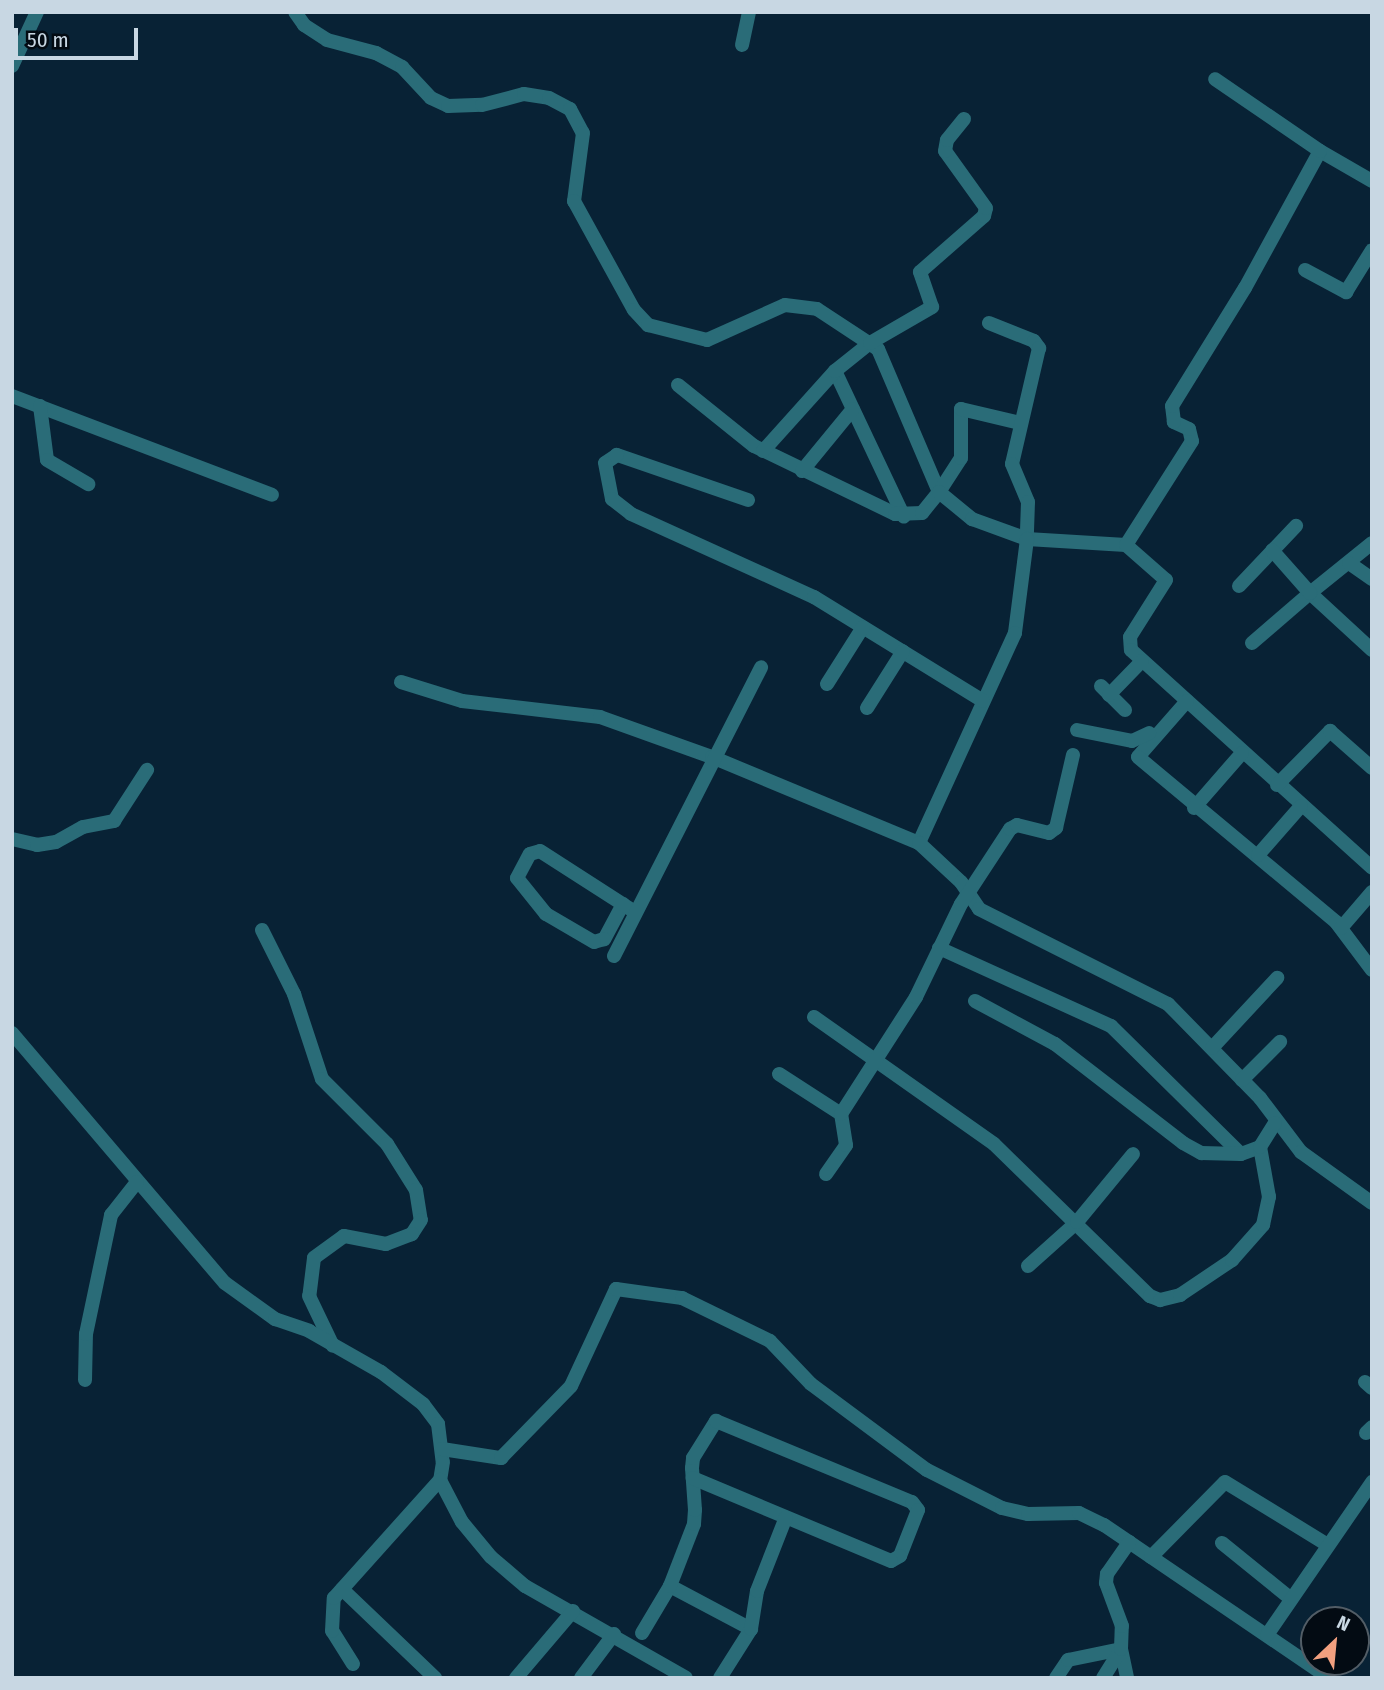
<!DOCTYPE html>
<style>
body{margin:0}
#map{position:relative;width:1384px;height:1690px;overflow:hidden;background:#082235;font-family:"Fira Sans Condensed",sans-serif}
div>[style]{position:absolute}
.street>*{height:14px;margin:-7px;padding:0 7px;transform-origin:7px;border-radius:7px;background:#2a6c78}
span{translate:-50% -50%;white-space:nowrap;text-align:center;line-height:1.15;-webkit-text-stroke:6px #030b13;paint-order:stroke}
.frame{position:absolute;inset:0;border:14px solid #c8d7e3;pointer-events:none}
.north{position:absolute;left:1300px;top:1606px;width:70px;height:70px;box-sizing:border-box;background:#030b13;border:2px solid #525d66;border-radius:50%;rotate:26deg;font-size:19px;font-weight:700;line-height:28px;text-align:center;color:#c8d7e3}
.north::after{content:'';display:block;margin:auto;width:24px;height:32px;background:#f2a07f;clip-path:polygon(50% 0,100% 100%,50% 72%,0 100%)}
.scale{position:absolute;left:14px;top:28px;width:124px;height:32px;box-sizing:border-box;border:4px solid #c8d7e3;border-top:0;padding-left:9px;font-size:21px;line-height:24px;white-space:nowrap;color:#c8d7e3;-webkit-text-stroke:5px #030b13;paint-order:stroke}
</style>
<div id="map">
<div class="street">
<div style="left:295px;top:12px;width:16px;rotate:55deg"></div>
<div style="left:304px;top:25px;width:27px;rotate:33deg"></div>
<div style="left:327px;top:40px;width:51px;rotate:14.9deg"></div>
<div style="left:376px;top:53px;width:30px;rotate:28deg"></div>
<div style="left:402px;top:67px;width:42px;rotate:46.9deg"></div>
<div style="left:431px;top:98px;width:19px;rotate:25deg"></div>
<div style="left:448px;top:106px;width:34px;rotate:-2deg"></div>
<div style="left:482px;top:105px;width:43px;rotate:-14.7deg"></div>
<div style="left:524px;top:94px;width:25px;rotate:9deg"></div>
<div style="left:549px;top:98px;width:24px;rotate:28deg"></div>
<div style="left:570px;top:109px;width:27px;rotate:62deg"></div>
<div style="left:583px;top:133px;width:69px;rotate:97.5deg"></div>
<div style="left:574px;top:201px;width:124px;rotate:61.2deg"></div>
<div style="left:634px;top:310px;width:21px;rotate:47deg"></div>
<div style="left:648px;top:325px;width:61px;rotate:14.3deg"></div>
<div style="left:707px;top:340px;width:85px;rotate:-24.2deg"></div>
<div style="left:785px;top:305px;width:32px;rotate:7deg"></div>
<div style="left:817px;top:309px;width:73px;rotate:33.3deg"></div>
<div style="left:878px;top:349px;width:155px;rotate:66.9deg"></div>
<div style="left:939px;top:492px;width:40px;rotate:-57.1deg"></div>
<div style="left:961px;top:458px;width:49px;rotate:-90deg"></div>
<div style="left:961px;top:409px;width:61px;rotate:13.3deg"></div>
<div style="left:742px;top:45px;width:34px;rotate:-78deg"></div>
<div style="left:12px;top:66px;width:60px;rotate:-65.2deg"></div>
<div style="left:1320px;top:151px;width:60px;rotate:30deg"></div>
<div style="left:1305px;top:270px;width:47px;rotate:28.2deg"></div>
<div style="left:1346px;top:292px;width:49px;rotate:-58.2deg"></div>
<div style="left:989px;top:323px;width:48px;rotate:21.8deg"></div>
<div style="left:1034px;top:341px;width:9px;rotate:54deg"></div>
<div style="left:1039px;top:348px;width:119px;rotate:103.1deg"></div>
<div style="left:1012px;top:464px;width:41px;rotate:67.2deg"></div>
<div style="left:1028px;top:502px;width:37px;rotate:92deg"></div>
<div style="left:1027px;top:539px;width:99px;rotate:3.5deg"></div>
<div style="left:1126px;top:545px;width:53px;rotate:41.2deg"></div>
<div style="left:1166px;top:580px;width:67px;rotate:122.3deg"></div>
<div style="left:1130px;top:637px;width:13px;rotate:86deg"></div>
<div style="left:1131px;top:650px;width:325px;rotate:42.1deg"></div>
<div style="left:835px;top:371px;width:161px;rotate:64.7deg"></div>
<div style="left:678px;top:385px;width:97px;rotate:38.8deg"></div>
<div style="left:754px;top:446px;width:157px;rotate:25.7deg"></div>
<div style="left:895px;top:514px;width:27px;rotate:-2deg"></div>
<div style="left:922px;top:513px;width:27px;rotate:-51deg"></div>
<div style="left:939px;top:492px;width:43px;rotate:39.3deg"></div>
<div style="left:972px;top:519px;width:59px;rotate:20deg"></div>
<div style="left:1027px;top:539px;width:95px;rotate:97.3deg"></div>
<div style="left:1015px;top:633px;width:231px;rotate:114.6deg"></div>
<div style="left:12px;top:396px;width:278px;rotate:20.8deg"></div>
<div style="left:40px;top:406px;width:54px;rotate:82.6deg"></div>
<div style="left:47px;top:460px;width:48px;rotate:30.3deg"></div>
<div style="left:763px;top:451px;width:108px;rotate:-48deg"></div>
<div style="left:835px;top:371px;width:45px;rotate:-38.7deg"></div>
<div style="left:870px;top:343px;width:72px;rotate:-30.1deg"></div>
<div style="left:932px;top:307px;width:37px;rotate:-109deg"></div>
<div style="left:920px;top:272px;width:85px;rotate:-41.2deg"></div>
<div style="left:984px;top:216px;width:8px;rotate:-76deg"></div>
<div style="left:986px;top:208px;width:70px;rotate:-125.7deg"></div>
<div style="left:945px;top:151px;width:11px;rotate:-80deg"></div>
<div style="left:947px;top:140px;width:27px;rotate:-51deg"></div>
<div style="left:802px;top:471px;width:80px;rotate:-50.6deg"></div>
<div style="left:748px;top:500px;width:139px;rotate:-161deg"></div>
<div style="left:617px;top:455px;width:14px;rotate:146deg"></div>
<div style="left:605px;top:463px;width:37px;rotate:79deg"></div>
<div style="left:612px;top:499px;width:24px;rotate:38deg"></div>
<div style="left:631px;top:514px;width:201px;rotate:24.4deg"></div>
<div style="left:814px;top:597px;width:198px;rotate:31.6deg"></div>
<div style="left:1372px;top:543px;width:80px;rotate:141.1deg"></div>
<div style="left:1310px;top:593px;width:84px;rotate:42.6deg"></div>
<div style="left:1126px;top:545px;width:123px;rotate:-57.6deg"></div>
<div style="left:1192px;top:441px;width:12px;rotate:-104deg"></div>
<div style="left:1189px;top:429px;width:17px;rotate:-155deg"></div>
<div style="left:1174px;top:422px;width:16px;rotate:-97deg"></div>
<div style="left:1172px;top:406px;width:139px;rotate:-58.3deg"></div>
<div style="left:1245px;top:288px;width:156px;rotate:-61.3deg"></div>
<div style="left:1320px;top:151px;width:127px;rotate:-145.6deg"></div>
<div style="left:1349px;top:563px;width:28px;rotate:35deg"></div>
<div style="left:1239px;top:586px;width:83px;rotate:-46.5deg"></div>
<div style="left:1252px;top:643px;width:77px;rotate:-40.8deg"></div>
<div style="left:1310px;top:593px;width:57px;rotate:-131.5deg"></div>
<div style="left:401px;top:682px;width:64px;rotate:17.3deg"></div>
<div style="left:462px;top:701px;width:139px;rotate:6.6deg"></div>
<div style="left:600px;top:717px;width:119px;rotate:19.7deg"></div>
<div style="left:712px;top:757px;width:224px;rotate:22.6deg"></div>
<div style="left:919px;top:843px;width:57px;rotate:42.9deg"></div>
<div style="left:961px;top:882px;width:32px;rotate:56deg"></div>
<div style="left:979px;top:909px;width:212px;rotate:26.7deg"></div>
<div style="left:1168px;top:1004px;width:132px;rotate:45.6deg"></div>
<div style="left:1260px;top:1098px;width:68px;rotate:52.8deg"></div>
<div style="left:1301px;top:1152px;width:87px;rotate:35.7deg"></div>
<div style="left:827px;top:684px;width:67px;rotate:-57.7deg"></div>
<div style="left:1101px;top:686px;width:34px;rotate:45deg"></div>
<div style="left:1109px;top:695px;width:47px;rotate:-45.9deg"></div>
<div style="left:1187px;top:701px;width:74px;rotate:131.2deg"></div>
<div style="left:1138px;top:757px;width:258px;rotate:39.8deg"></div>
<div style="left:1336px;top:922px;width:60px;rotate:53.1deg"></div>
<div style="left:867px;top:708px;width:67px;rotate:-57.7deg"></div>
<div style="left:1077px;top:730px;width:56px;rotate:11.3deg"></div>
<div style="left:1132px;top:741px;width:19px;rotate:-25deg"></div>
<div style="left:1277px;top:785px;width:76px;rotate:-45.5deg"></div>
<div style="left:1330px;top:731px;width:56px;rotate:41.4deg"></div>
<div style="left:1194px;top:808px;width:73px;rotate:-48.9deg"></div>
<div style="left:12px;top:839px;width:26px;rotate:13deg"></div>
<div style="left:37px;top:845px;width:19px;rotate:-9deg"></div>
<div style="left:56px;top:842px;width:31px;rotate:-29deg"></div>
<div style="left:83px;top:827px;width:32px;rotate:-11deg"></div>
<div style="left:114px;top:821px;width:61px;rotate:-57.1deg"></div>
<div style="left:1258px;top:855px;width:65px;rotate:-48.7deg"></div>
<div style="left:623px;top:904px;width:40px;rotate:118deg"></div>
<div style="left:604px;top:939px;width:10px;rotate:163deg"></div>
<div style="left:594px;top:942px;width:56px;rotate:-149.7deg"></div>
<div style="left:546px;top:914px;width:46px;rotate:-128.9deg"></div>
<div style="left:517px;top:878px;width:27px;rotate:-62deg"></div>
<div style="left:530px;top:854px;width:10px;rotate:-17deg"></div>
<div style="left:540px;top:851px;width:113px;rotate:32.7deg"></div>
<div style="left:1341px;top:928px;width:48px;rotate:-49.3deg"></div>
<div style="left:262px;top:930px;width:72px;rotate:63.4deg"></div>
<div style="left:294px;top:994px;width:89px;rotate:71.8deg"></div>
<div style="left:322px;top:1079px;width:92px;rotate:45deg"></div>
<div style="left:387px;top:1144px;width:54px;rotate:57.8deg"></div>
<div style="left:416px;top:1190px;width:30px;rotate:81deg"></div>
<div style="left:421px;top:1220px;width:17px;rotate:123deg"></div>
<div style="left:412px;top:1234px;width:28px;rotate:159deg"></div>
<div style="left:386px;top:1244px;width:43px;rotate:-169.2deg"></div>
<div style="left:344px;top:1236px;width:37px;rotate:144deg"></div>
<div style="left:314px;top:1258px;width:38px;rotate:97deg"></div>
<div style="left:309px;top:1296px;width:55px;rotate:64.4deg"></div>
<div style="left:939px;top:948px;width:189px;rotate:24.4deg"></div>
<div style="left:1111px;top:1026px;width:182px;rotate:44.6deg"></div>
<div style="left:1241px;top:1154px;width:20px;rotate:-20deg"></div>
<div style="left:614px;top:956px;width:324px;rotate:-63deg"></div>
<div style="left:975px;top:1001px;width:91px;rotate:28.3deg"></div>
<div style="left:1055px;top:1044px;width:162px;rotate:37.7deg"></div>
<div style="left:1183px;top:1143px;width:21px;rotate:29deg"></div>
<div style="left:1201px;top:1153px;width:40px;rotate:1.4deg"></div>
<div style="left:814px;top:1017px;width:220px;rotate:35.2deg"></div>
<div style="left:994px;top:1144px;width:218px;rotate:44.3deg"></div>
<div style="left:1150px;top:1296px;width:11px;rotate:22deg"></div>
<div style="left:1160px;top:1300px;width:21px;rotate:-14deg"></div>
<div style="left:1180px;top:1295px;width:63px;rotate:-33.9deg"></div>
<div style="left:1232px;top:1260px;width:47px;rotate:-48.5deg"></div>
<div style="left:1263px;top:1225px;width:29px;rotate:-78deg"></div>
<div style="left:1269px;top:1197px;width:51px;rotate:-100.2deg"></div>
<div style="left:1260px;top:1147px;width:28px;rotate:-58deg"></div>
<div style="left:12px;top:1033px;width:328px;rotate:49.6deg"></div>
<div style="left:225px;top:1283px;width:62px;rotate:35.8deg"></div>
<div style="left:275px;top:1319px;width:36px;rotate:19deg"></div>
<div style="left:309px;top:1331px;width:83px;rotate:29.7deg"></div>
<div style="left:381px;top:1372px;width:53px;rotate:37.3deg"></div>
<div style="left:423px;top:1404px;width:25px;rotate:53deg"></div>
<div style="left:438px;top:1424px;width:38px;rotate:83deg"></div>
<div style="left:443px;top:1462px;width:18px;rotate:99deg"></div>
<div style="left:440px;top:1480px;width:47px;rotate:62.4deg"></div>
<div style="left:462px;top:1522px;width:45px;rotate:50.4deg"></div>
<div style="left:491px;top:1557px;width:45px;rotate:40.5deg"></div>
<div style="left:525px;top:1586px;width:185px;rotate:29.7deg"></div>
<div style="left:1212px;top:1048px;width:96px;rotate:-47.1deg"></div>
<div style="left:779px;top:1074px;width:74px;rotate:32.8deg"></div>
<div style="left:1242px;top:1080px;width:54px;rotate:-45deg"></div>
<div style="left:826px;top:1174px;width:35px;rotate:-55deg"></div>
<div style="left:846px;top:1145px;width:31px;rotate:-99deg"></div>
<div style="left:841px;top:1114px;width:139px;rotate:-57.3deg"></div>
<div style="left:916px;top:997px;width:103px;rotate:-64.2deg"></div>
<div style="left:961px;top:904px;width:90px;rotate:-56.8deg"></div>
<div style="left:1010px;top:829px;width:8px;rotate:-30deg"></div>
<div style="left:1017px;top:825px;width:33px;rotate:14deg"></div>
<div style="left:1049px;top:833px;width:9px;rotate:-36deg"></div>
<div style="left:1056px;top:828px;width:75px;rotate:-76.9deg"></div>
<div style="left:1028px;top:1266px;width:66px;rotate:-41.9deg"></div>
<div style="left:1077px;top:1222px;width:88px;rotate:-50.5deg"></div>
<div style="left:85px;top:1380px;width:46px;rotate:-88.8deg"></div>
<div style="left:86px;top:1334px;width:122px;rotate:-78.1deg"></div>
<div style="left:111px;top:1215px;width:42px;rotate:-51.8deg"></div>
<div style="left:1365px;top:1382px;width:9px;rotate:41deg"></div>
<div style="left:1366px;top:1433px;width:8px;rotate:-45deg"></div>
<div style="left:442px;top:1449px;width:60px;rotate:8.7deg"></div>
<div style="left:501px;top:1458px;width:100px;rotate:-45.8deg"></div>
<div style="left:571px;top:1386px;width:107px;rotate:-65.1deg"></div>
<div style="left:616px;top:1289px;width:67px;rotate:7.8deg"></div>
<div style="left:682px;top:1298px;width:98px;rotate:26deg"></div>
<div style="left:770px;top:1341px;width:59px;rotate:46.4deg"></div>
<div style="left:811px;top:1384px;width:144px;rotate:36.6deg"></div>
<div style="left:927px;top:1470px;width:84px;rotate:26.9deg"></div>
<div style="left:1002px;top:1508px;width:27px;rotate:13deg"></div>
<div style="left:1028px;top:1514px;width:51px;rotate:-1.1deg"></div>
<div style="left:1079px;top:1513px;width:28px;rotate:26deg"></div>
<div style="left:1104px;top:1525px;width:272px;rotate:34.2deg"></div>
<div style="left:1222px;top:1543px;width:87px;rotate:39deg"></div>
<div style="left:1151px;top:1557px;width:105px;rotate:-45.4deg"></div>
<div style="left:1225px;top:1482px;width:119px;rotate:31.5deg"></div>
<div style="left:670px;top:1586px;width:92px;rotate:28deg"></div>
<div style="left:342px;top:1589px;width:129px;rotate:43.7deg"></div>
<div style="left:642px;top:1633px;width:55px;rotate:-59.2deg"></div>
<div style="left:670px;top:1586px;width:66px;rotate:-68.8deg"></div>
<div style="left:694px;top:1524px;width:14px;rotate:-86deg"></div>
<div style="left:695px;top:1510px;width:42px;rotate:-94.1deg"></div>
<div style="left:692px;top:1468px;width:10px;rotate:-84deg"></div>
<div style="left:693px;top:1458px;width:44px;rotate:-58.1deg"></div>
<div style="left:716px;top:1421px;width:212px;rotate:22.5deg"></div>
<div style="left:912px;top:1502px;width:10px;rotate:53deg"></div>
<div style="left:918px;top:1510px;width:49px;rotate:111.4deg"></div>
<div style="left:900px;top:1556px;width:10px;rotate:151deg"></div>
<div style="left:891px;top:1561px;width:215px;rotate:-157.3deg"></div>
<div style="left:1267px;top:1635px;width:186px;rotate:-55.5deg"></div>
<div style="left:353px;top:1664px;width:39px;rotate:-122deg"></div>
<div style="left:332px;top:1631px;width:33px;rotate:-87deg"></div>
<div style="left:334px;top:1598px;width:159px;rotate:-48.1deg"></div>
<div style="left:516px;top:1678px;width:88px;rotate:-49.6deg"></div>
<div style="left:581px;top:1678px;width:55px;rotate:-53.1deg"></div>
<div style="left:720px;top:1678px;width:58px;rotate:-57.7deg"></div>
<div style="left:751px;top:1629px;width:38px;rotate:-81deg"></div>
<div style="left:757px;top:1591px;width:79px;rotate:-68.6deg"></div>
<div style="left:1056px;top:1678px;width:22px;rotate:-56deg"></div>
<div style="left:1068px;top:1660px;width:54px;rotate:-11.7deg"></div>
<div style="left:1121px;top:1649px;width:30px;rotate:78deg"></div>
<div style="left:1103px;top:1678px;width:34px;rotate:-58deg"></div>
<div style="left:1121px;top:1649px;width:23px;rotate:-88deg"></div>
<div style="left:1122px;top:1626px;width:46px;rotate:-110.4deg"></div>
<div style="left:1106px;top:1583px;width:9px;rotate:-84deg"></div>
<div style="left:1107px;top:1574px;width:39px;rotate:-55deg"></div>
</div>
<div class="frame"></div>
<div class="north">N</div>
<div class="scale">50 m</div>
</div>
